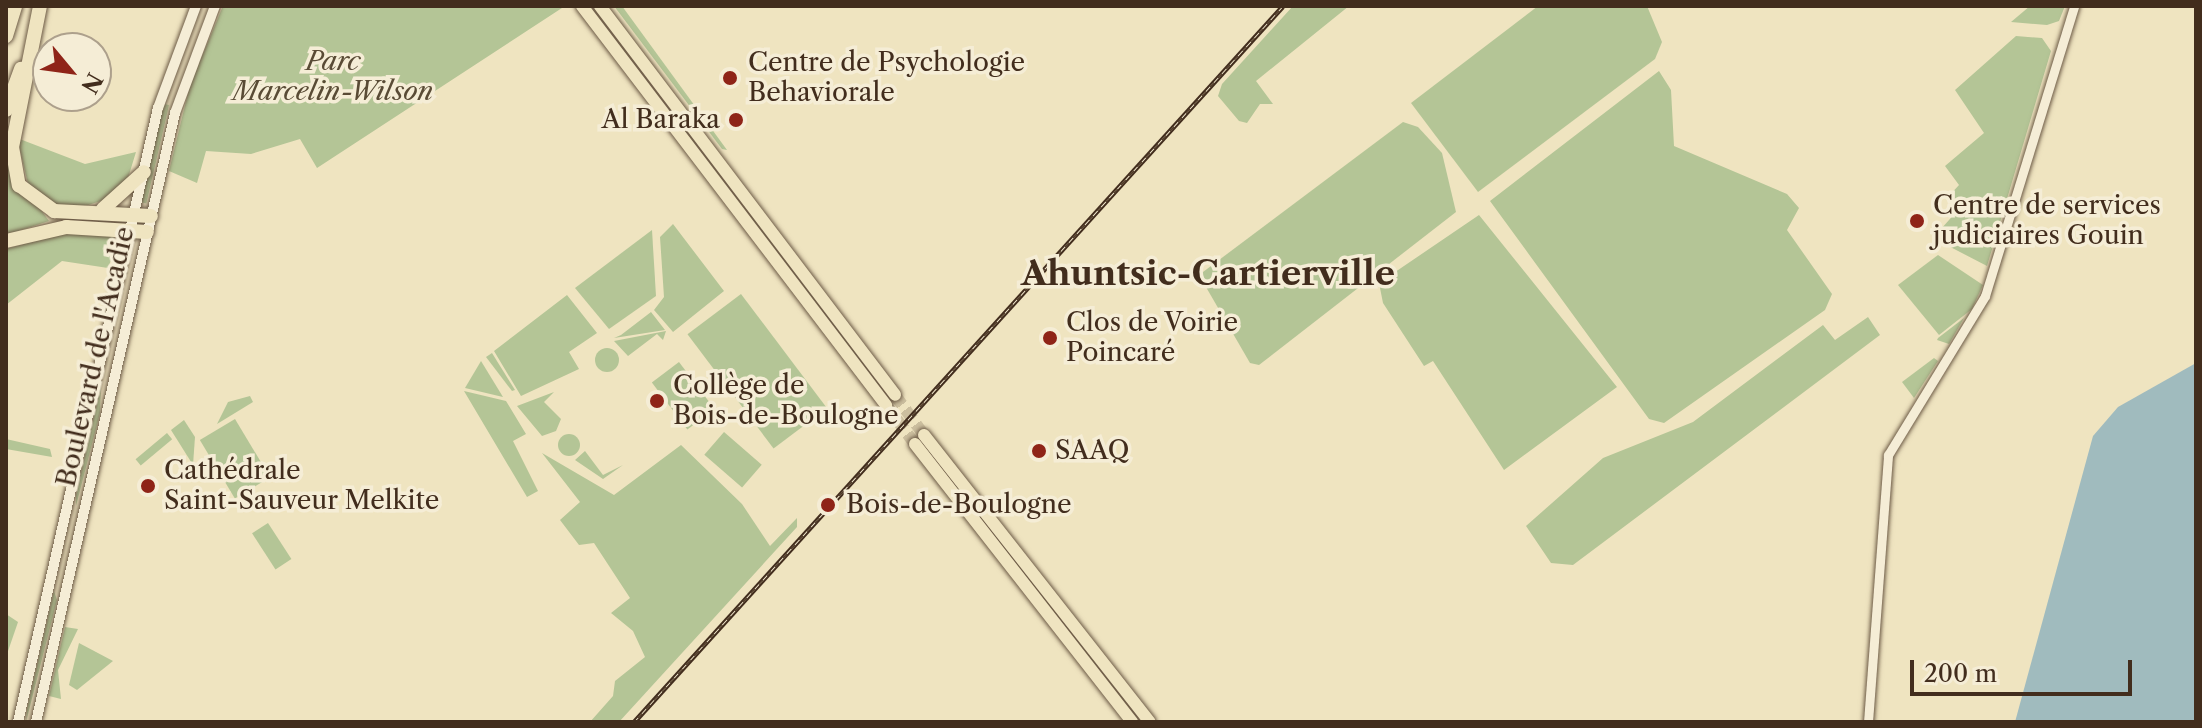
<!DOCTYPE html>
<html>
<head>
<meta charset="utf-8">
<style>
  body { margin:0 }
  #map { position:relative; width:2202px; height:728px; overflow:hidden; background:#efe4c0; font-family:"Libre Caslon Text",serif }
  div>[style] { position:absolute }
  .green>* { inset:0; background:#b4c596; transform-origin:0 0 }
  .round { border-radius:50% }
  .water>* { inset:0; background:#a0bbbe }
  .primary-tunnel>* { height:12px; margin-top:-6px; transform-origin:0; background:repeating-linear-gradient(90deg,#ccbf9f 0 12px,transparent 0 18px) }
  .roads { filter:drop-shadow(0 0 2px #6d5b46) drop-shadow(0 0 2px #6d5b46) }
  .tertiary>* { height:9px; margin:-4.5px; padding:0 4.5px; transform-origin:4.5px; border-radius:4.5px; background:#f5edd6 }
  .secondary>* { height:10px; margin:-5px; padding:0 5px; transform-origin:5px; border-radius:5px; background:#f5edd6 }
  .primary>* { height:12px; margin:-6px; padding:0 6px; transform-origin:6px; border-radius:6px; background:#efe4c0 }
  .motorway>* { height:14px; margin:-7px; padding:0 7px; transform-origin:7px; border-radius:7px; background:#efe4c0 }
  .rail>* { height:5px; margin-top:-2.5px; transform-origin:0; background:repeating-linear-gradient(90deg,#f5edd6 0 6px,#422d1d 0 12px); box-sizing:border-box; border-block:2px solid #422d1d }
  .dots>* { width:22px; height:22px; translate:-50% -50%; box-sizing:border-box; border:4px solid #f5edd6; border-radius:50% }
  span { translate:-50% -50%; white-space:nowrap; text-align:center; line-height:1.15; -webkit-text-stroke:7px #f5edd6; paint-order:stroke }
  .park-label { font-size:26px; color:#594b35; font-style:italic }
  .poi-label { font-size:26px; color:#422d1d }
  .left { translate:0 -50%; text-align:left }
  .right { translate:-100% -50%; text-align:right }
  .street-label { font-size:26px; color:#422d1d }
  .district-label { font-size:34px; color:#422d1d; font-weight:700 }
  .frame { position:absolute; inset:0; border:8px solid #422d1d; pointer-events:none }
  .north { position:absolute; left:32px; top:32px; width:80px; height:80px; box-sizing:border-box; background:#f5edd6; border:2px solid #ada08c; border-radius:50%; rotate:119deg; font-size:22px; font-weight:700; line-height:32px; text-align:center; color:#422d1d }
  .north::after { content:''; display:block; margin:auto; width:28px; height:36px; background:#8f2418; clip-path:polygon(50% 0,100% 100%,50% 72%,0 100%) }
  .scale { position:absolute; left:1910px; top:660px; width:222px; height:36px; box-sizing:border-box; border:4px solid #422d1d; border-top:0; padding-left:10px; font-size:24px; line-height:28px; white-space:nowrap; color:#422d1d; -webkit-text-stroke:6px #f5edd6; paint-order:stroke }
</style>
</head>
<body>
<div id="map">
  <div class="green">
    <div style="clip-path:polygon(223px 6px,565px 6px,317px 168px,300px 139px,251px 154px,206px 151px,197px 183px,169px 171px,190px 85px)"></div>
    <div style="clip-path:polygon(614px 6px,622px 6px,727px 150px,722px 149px)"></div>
    <div style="clip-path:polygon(1293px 6px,1349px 6px,1256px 81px,1273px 104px,1260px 104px,1247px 123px,1239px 121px,1218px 96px,1222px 84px)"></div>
    <div style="clip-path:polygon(1538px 6px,1647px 6px,1662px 42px,1655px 59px,1478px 192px,1411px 103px)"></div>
    <div style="clip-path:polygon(2030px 6px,2065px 6px,2059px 21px,2047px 25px,2011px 22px)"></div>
    <div style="clip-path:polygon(2016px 36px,2042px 38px,2051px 51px,1987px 266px,1933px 238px,1957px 211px,1948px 197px,1959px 185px,1945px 166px,1984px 133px,1955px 90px)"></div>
    <div style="clip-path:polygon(1659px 71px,1671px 90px,1674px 146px,1787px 194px,1799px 208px,1787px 230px,1832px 294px,1825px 310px,1664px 423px,1649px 419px,1490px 201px)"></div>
    <div style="left:169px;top:105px;width:101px;height:7px;rotate:103deg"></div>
    <div style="clip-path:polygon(1403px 122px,1418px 127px,1442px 153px,1456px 212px,1259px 365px,1250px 363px,1199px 275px)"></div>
    <div style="clip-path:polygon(17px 138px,85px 164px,136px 152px,128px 178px,107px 199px,79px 208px,56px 206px,29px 188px)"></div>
    <div style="clip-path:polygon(6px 143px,8px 165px,49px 221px,6px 235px)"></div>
    <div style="clip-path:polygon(1479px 215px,1617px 387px,1504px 470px,1433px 361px,1424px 366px,1383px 303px,1379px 283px)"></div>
    <div style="clip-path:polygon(673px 224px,724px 291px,673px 332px,654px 310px,664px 297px,660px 237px)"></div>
    <div style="clip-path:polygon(652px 230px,656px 296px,609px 329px,575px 288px)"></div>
    <div style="clip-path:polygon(62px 233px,109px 234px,118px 242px,108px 268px,62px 261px,6px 305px,6px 249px)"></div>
    <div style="clip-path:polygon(1938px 255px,1983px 285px,1972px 309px,1939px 335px,1898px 285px)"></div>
    <div style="left:741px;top:294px;width:143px;height:67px;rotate:53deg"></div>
    <div style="clip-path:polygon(567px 295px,597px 333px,569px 352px,579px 369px,521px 396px,494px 351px)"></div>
    <div style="clip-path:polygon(651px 312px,665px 330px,614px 338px,621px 335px)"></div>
    <div style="clip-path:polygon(1868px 317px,1880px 335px,1573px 565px,1551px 563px,1526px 526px,1603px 458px,1693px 422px,1823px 325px,1835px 340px)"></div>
    <div style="clip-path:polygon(1964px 318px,1949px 344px,1937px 340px,1938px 338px)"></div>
    <div style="clip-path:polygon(666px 331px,663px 340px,657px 334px,628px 356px,614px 341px)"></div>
    <div class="round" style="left:595px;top:348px;width:24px;height:24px"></div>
    <div style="clip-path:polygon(492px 353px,515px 390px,512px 391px,486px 357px)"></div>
    <div style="clip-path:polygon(1934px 358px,1938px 361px,1914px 398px,1902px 382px)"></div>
    <div style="clip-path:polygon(481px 361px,503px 397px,465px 388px)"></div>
    <div style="left:679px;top:362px;width:59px;height:34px;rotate:53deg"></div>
    <div style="clip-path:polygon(101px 385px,100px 413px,76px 506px,76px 495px)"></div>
    <div style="clip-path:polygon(464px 391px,506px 401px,526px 434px,513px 441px,538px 491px,527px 497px)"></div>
    <div style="clip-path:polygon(554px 392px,544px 402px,561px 419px,556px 431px,542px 436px,517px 406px)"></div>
    <div style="clip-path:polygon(250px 396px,253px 402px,217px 424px,228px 402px)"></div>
    <div style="left:235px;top:419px;width:68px;height:41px;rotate:59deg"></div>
    <div style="clip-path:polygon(184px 420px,195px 437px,193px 465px,171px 430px)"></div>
    <div style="left:724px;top:432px;width:50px;height:30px;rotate:41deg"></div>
    <div style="left:167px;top:433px;width:8px;height:41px;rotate:50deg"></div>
    <div class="round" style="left:558px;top:434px;width:22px;height:22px"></div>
    <div style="clip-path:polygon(6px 439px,50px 449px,52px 457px,6px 449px)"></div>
    <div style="clip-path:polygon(681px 445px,742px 504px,770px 546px,797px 518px,797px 527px,619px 722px,590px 722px,613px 696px,615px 681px,645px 657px,633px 631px,611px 613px,630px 598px,594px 543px,579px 545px,560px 520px,580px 502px,542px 453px,614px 495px)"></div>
    <div style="clip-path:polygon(585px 451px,603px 475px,623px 465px,603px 479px,575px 460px)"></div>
    <div style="left:268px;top:523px;width:43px;height:19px;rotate:57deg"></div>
    <div style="clip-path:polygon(54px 591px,57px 600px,26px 722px,27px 709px)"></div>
    <div style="clip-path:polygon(6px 614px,18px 622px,6px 657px)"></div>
    <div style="clip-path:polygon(65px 627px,78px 629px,58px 670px,61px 699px,49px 696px)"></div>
    <div style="clip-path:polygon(79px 643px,113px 661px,77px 690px,69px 685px)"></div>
  </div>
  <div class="water">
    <div style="clip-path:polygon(2196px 363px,2196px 722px,2015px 722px,2093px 436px,2118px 407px)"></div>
  </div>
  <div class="primary-tunnel">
    <div style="left:895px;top:395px;width:49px;rotate:54.1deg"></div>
    <div style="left:886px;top:405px;width:49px;rotate:53.4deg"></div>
  </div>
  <div class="roads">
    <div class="tertiary">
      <div style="left:1868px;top:722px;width:268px;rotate:-85.7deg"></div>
      <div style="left:1888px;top:455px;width:186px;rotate:-58.6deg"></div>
      <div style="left:1985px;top:296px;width:303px;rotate:-72.9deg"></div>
    </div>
    <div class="secondary">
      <div style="left:18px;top:722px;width:630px;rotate:-77.16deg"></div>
      <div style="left:158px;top:108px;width:109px;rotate:-69.6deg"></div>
      <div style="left:36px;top:722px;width:625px;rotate:-77.14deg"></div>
      <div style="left:175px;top:113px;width:114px;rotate:-69.5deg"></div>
    </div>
    <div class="primary">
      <div style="left:582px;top:6px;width:502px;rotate:52.7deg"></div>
      <div style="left:600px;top:6px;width:488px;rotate:52.8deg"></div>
      <div style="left:924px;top:435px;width:365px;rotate:51.8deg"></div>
      <div style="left:915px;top:444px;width:353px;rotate:52deg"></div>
    </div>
    <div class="motorway">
      <div style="left:40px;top:6px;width:144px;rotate:101.2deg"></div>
      <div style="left:12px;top:147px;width:39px;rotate:80deg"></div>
      <div style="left:19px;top:185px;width:44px;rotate:36.6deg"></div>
      <div style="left:54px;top:211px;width:97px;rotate:3deg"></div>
      <div style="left:6px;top:36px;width:31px;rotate:-73deg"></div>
      <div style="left:6px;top:110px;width:44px;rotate:-69.9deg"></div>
      <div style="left:103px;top:209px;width:55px;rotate:-42.1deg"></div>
      <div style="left:6px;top:241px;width:62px;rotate:-13.1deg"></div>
      <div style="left:66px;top:227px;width:81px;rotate:3.5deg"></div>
    </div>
  </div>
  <div class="rail">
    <div style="left:634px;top:722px;width:966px;rotate:-47.81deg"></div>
  </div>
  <div class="dots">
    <div style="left:730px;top:78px;background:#8f2418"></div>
    <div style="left:736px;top:120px;background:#8f2418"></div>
    <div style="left:1917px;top:221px;background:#8f2418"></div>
    <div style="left:1050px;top:338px;background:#8f2418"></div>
    <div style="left:657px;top:401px;background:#8f2418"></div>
    <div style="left:1039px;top:451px;background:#8f2418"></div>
    <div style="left:148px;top:486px;background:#8f2418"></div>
    <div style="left:828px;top:505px;background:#8f2418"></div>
  </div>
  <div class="park-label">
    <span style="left:333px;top:77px">Parc<br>Marcelin-Wilson</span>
  </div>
  <div class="poi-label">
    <span class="left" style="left:748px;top:78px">Centre de Psychologie<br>Behaviorale</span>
    <span class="right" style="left:720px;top:120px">Al Baraka</span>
    <span class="left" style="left:1933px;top:221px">Centre de services<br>judiciaires Gouin</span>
    <span class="left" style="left:1066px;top:338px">Clos de Voirie<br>Poincaré</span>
    <span class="left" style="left:673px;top:401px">Collège de<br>Bois-de-Boulogne</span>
    <span class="left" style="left:1055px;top:451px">SAAQ</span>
    <span class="left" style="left:164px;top:486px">Cathédrale<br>Saint-Sauveur Melkite</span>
    <span class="left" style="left:846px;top:505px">Bois-de-Boulogne</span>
  </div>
  <div class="street-label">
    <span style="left:96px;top:357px;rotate:-77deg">Boulevard de l'Acadie</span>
  </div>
  <div class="district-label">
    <span style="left:1208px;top:274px">Ahuntsic-Cartierville</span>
  </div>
  <div class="frame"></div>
  <div class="north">N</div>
  <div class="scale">200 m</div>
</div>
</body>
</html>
